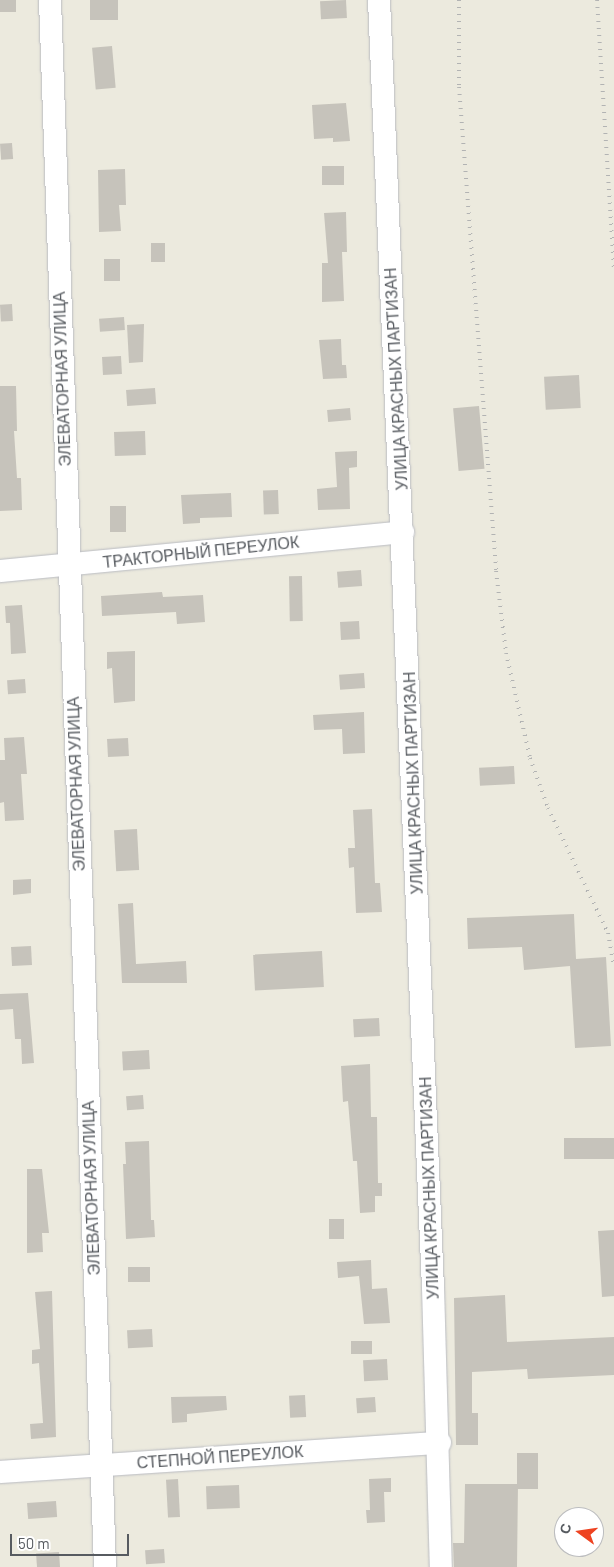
<!DOCTYPE html>
<html>
<head>
<meta charset="utf-8">
<style>
  body { margin:0 }
  #map { position:relative; width:614px; height:1567px; overflow:hidden; background:#eceade; font-family:Barlow,sans-serif }
  div>[style] { position:absolute }
  .building>* { inset:0; background:#c6c3bb; transform-origin:0 0 }
  .roads { filter:drop-shadow(0 0 1px #b9bbc1) drop-shadow(0 0 1px #b9bbc1) }
  .minor>* { height:22px; margin:-11px; padding:0 11px; transform-origin:11px; border-radius:11px; background:#fff }
  .rail>* { height:4px; margin-top:-2px; transform-origin:0; background:repeating-linear-gradient(90deg,#b2b3b3 0 1px,transparent 0 7px) }
  span { translate:-50% -50%; white-space:nowrap; text-align:center; line-height:1.15; -webkit-text-stroke:4px #fff; paint-order:stroke }
  .street-label { font-size:16px; color:#575b60 }
  .north { position:absolute; left:554px; top:1507px; width:50px; height:50px; box-sizing:border-box; background:#fff; border:1px solid #bcbdbf; border-radius:50%; rotate:284deg; font-size:14px; font-weight:700; line-height:20px; text-align:center; color:#575b60 }
  .north::after { content:''; display:block; margin:auto; width:18px; height:22px; background:#ee4321; clip-path:polygon(50% 0,100% 100%,50% 72%,0 100%) }
  .scale { position:absolute; left:10px; top:1534px; width:119px; height:22px; box-sizing:border-box; border:2px solid #575b60; border-top:0; padding-left:6px; font-size:15px; line-height:18px; white-space:nowrap; color:#575b60; -webkit-text-stroke:4px #fff; paint-order:stroke }
</style>
</head>
<body>
<div id="map">
  <div class="building">
    <div style="left:0;top:0;width:16px;height:12px"></div>
    <div style="left:90px;top:0;width:28px;height:20px"></div>
    <div style="left:346px;top:0;width:18px;height:26px;rotate:87deg"></div>
    <div style="left:112px;top:46px;width:42px;height:20px;rotate:85deg"></div>
    <div style="clip-path:polygon(346px 103px,350px 141px,333px 142px,333px 138px,314px 139px,312px 105px)"></div>
    <div style="left:12px;top:143px;width:16px;height:12px;rotate:86deg"></div>
    <div style="left:322px;top:166px;width:22px;height:19px"></div>
    <div style="clip-path:polygon(125px 169px,126px 205px,119px 205px,121px 231px,99px 232px,98px 170px)"></div>
    <div style="clip-path:polygon(346px 212px,347px 252px,342px 252px,344px 301px,322px 302px,322px 263px,328px 263px,324px 213px)"></div>
    <div style="left:151px;top:243px;width:14px;height:19px"></div>
    <div style="left:104px;top:259px;width:16px;height:22px"></div>
    <div style="left:12px;top:304px;width:17px;height:12px;rotate:87deg"></div>
    <div style="left:124px;top:317px;width:13px;height:25px;rotate:86deg"></div>
    <div style="clip-path:polygon(144px 324px,143px 362px,129px 363px,127px 325px)"></div>
    <div style="clip-path:polygon(341px 339px,342px 365px,346px 365px,347px 378px,323px 379px,319px 340px)"></div>
    <div style="left:121px;top:356px;width:18px;height:19px;rotate:87deg"></div>
    <div style="left:579px;top:375px;width:33px;height:35px;rotate:87deg"></div>
    <div style="clip-path:polygon(0 386px,16px 386px,17px 431px,14px 431px,17px 478px,21px 478px,22px 510px,0 511px)"></div>
    <div style="left:155px;top:388px;width:16px;height:29px;rotate:86deg"></div>
    <div style="left:479px;top:406px;width:63px;height:26px;rotate:85deg"></div>
    <div style="left:350px;top:408px;width:12px;height:23px;rotate:85deg"></div>
    <div style="left:145px;top:431px;width:24px;height:31px;rotate:88deg"></div>
    <div style="clip-path:polygon(357px 451px,357px 467px,349px 468px,350px 509px,318px 510px,317px 489px,337px 487px,335px 452px)"></div>
    <div style="left:278px;top:490px;width:24px;height:15px;rotate:88deg"></div>
    <div style="clip-path:polygon(231px 493px,232px 517px,200px 518px,200px 523px,183px 524px,181px 495px)"></div>
    <div style="left:110px;top:506px;width:16px;height:26px"></div>
    <div style="left:361px;top:570px;width:16px;height:24px;rotate:86deg"></div>
    <div style="left:302px;top:576px;width:45px;height:13px;rotate:89deg"></div>
    <div style="clip-path:polygon(162px 592px,163px 597px,203px 595px,205px 622px,177px 624px,176px 612px,102px 616px,101px 596px)"></div>
    <div style="clip-path:polygon(22px 605px,26px 653px,11px 654px,10px 623px,6px 623px,5px 606px)"></div>
    <div style="left:359px;top:621px;width:18px;height:19px;rotate:87deg"></div>
    <div style="clip-path:polygon(135px 651px,135px 701px,114px 703px,112px 668px,107px 669px,107px 652px)"></div>
    <div style="left:364px;top:673px;width:15px;height:25px;rotate:86deg"></div>
    <div style="left:25px;top:679px;width:14px;height:18px;rotate:86deg"></div>
    <div style="clip-path:polygon(364px 712px,365px 753px,343px 754px,342px 729px,314px 730px,313px 715px)"></div>
    <div style="clip-path:polygon(24px 737px,27px 774px,21px 774px,24px 820px,5px 821px,4px 802px,0 803px,0 760px,5px 760px,4px 738px)"></div>
    <div style="left:128px;top:738px;width:18px;height:21px;rotate:87deg"></div>
    <div style="left:514px;top:766px;width:18px;height:35px;rotate:87deg"></div>
    <div style="clip-path:polygon(372px 809px,375px 883px,380px 883px,382px 912px,356px 913px,354px 867px,349px 868px,348px 848px,355px 848px,353px 810px)"></div>
    <div style="left:137px;top:829px;width:41px;height:23px;rotate:87deg"></div>
    <div style="clip-path:polygon(31px 879px,31px 893px,13px 895px,13px 880px)"></div>
    <div style="clip-path:polygon(133px 903px,136px 964px,186px 961px,187px 983px,122px 983px,118px 904px)"></div>
    <div style="clip-path:polygon(574px 914px,576px 959px,606px 957px,611px 1046px,575px 1048px,570px 966px,524px 970px,522px 947px,468px 949px,467px 918px)"></div>
    <div style="left:31px;top:946px;width:19px;height:20px;rotate:87deg"></div>
    <div style="left:322px;top:951px;width:36px;height:69px;rotate:87deg"></div>
    <div style="clip-path:polygon(28px 993px,34px 1063px,22px 1064px,21px 1039px,15px 1039px,13px 1009px,0 1010px,0 994px)"></div>
    <div style="left:379px;top:1018px;width:18px;height:26px;rotate:87deg"></div>
    <div style="left:149px;top:1050px;width:19px;height:27px;rotate:87deg"></div>
    <div style="clip-path:polygon(370px 1064px,371px 1117px,377px 1117px,378px 1183px,382px 1183px,382px 1196px,375px 1196px,375px 1212px,360px 1213px,357px 1161px,353px 1161px,348px 1101px,343px 1102px,341px 1066px)"></div>
    <div style="left:143px;top:1095px;width:14px;height:17px;rotate:86deg"></div>
    <div style="left:564px;top:1138px;width:50px;height:21px"></div>
    <div style="clip-path:polygon(149px 1141px,151px 1220px,154px 1220px,155px 1237px,126px 1239px,123px 1164px,126px 1164px,125px 1142px)"></div>
    <div style="clip-path:polygon(27px 1169px,42px 1169px,49px 1233px,42px 1233px,43px 1252px,27px 1253px)"></div>
    <div style="left:329px;top:1219px;width:15px;height:20px"></div>
    <div style="clip-path:polygon(614px 1230px,614px 1296px,602px 1297px,598px 1231px)"></div>
    <div style="clip-path:polygon(371px 1260px,372px 1289px,387px 1288px,390px 1323px,364px 1324px,359px 1276px,338px 1278px,337px 1262px)"></div>
    <div style="left:150px;top:1267px;width:15px;height:22px;rotate:90deg"></div>
    <div style="clip-path:polygon(52px 1291px,56px 1437px,31px 1439px,30px 1424px,43px 1423px,39px 1363px,32px 1364px,32px 1350px,40px 1349px,35px 1292px)"></div>
    <div style="clip-path:polygon(505px 1295px,507px 1342px,614px 1337px,614px 1375px,528px 1379px,527px 1369px,472px 1372px,472px 1413px,478px 1413px,478px 1445px,456px 1445px,454px 1298px)"></div>
    <div style="left:152px;top:1329px;width:18px;height:25px;rotate:87deg"></div>
    <div style="left:372px;top:1341px;width:13px;height:21px;rotate:90deg"></div>
    <div style="left:387px;top:1359px;width:21px;height:24px;rotate:87deg"></div>
    <div style="left:305px;top:1395px;width:22px;height:16px;rotate:87deg"></div>
    <div style="clip-path:polygon(226px 1396px,227px 1410px,187px 1414px,187px 1422px,172px 1423px,171px 1397px)"></div>
    <div style="left:375px;top:1397px;width:15px;height:19px;rotate:86deg"></div>
    <div style="left:517px;top:1453px;width:21px;height:36px"></div>
    <div style="clip-path:polygon(391px 1478px,391px 1492px,384px 1492px,385px 1522px,367px 1523px,366px 1510px,370px 1510px,369px 1479px)"></div>
    <div style="left:178px;top:1479px;width:38px;height:12px;rotate:87deg"></div>
    <div style="clip-path:polygon(465px 1484px,518px 1484px,517px 1567px,454px 1567px,453px 1543px,464px 1543px)"></div>
    <div style="left:239px;top:1485px;width:23px;height:33px;rotate:88deg"></div>
    <div style="left:56px;top:1501px;width:16px;height:29px;rotate:86deg"></div>
    <div style="left:164px;top:1549px;width:14px;height:19px;rotate:86deg"></div>
    <div style="left:59px;top:1552px;width:15px;height:23px;rotate:86deg"></div>
  </div>
  <div class="roads">
    <div class="minor">
      <div style="left:50px;top:0;width:1568px;rotate:87.99deg"></div>
      <div style="left:379px;top:0;width:1288px;rotate:87.6deg"></div>
      <div style="left:433px;top:1287px;width:280px;rotate:88.4deg"></div>
      <div style="left:0;top:571px;width:405px;rotate:-5.5deg"></div>
      <div style="left:0;top:1472px;width:441px;rotate:-3.8deg"></div>
    </div>
  </div>
  <div class="rail">
    <div style="left:459px;top:0;width:87px;rotate:90deg"></div>
    <div style="left:459px;top:87px;width:485px;rotate:85.6deg"></div>
    <div style="left:496px;top:571px;width:83px;rotate:83deg"></div>
    <div style="left:506px;top:653px;width:108px;rotate:77.1deg"></div>
    <div style="left:530px;top:758px;width:53px;rotate:70.2deg"></div>
    <div style="left:548px;top:808px;width:139px;rotate:64.4deg"></div>
    <div style="left:608px;top:933px;width:34px;rotate:80deg"></div>
    <div style="left:597px;top:0;width:269px;rotate:86.4deg"></div>
  </div>
  <div class="street-label">
    <span style="left:62px;top:379px;rotate:-92deg">ЭЛЕВАТОРНАЯ УЛИЦА</span>
    <span style="left:396px;top:379px;rotate:-93deg">УЛИЦА КРАСНЫХ ПАРТИЗАН</span>
    <span style="left:201px;top:552px;rotate:-6deg">ТРАКТОРНЫЙ ПЕРЕУЛОК</span>
    <span style="left:413px;top:783px;rotate:-92deg">УЛИЦА КРАСНЫХ ПАРТИЗАН</span>
    <span style="left:76px;top:784px;rotate:-92deg">ЭЛЕВАТОРНАЯ УЛИЦА</span>
    <span style="left:91px;top:1188px;rotate:-92deg">ЭЛЕВАТОРНАЯ УЛИЦА</span>
    <span style="left:429px;top:1188px;rotate:-92deg">УЛИЦА КРАСНЫХ ПАРТИЗАН</span>
    <span style="left:220px;top:1457px;rotate:-4deg">СТЕПНОЙ ПЕРЕУЛОК</span>
  </div>
  <div class="north">С</div>
  <div class="scale">50 m</div>
</div>
</body>
</html>
